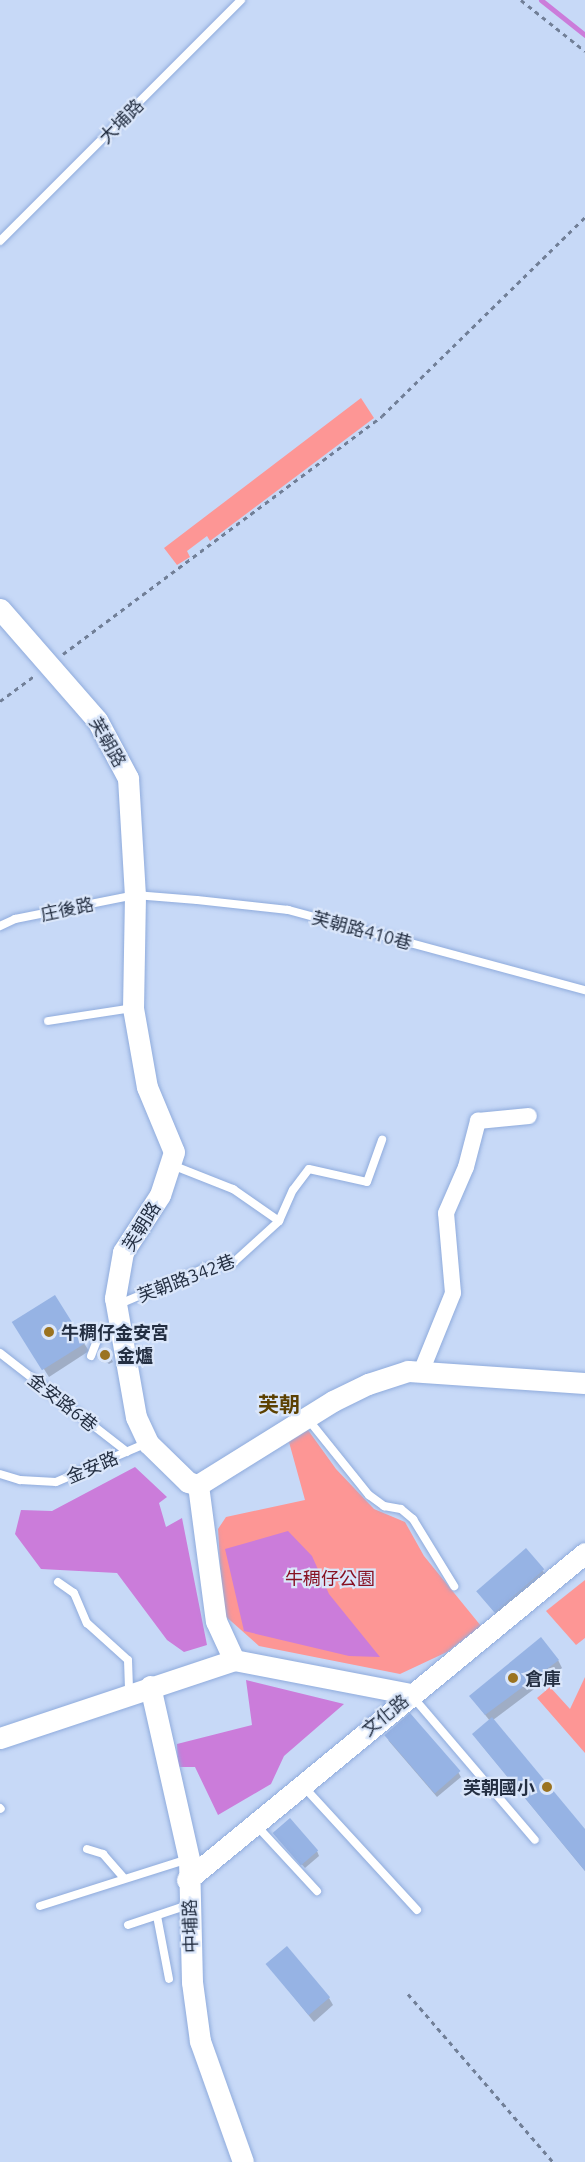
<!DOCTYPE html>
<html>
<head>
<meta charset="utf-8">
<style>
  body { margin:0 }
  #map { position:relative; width:585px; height:2162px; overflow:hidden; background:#c7d9f7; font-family:Ubuntu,"Noto Sans TC",sans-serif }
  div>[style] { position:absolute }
  .green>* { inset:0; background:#fd9695 }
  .water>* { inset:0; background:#cb7cda }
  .shadow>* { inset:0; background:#0003 }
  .stream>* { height:5px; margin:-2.5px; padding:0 2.5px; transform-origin:2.5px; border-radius:2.5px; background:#cb7cda }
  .building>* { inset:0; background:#96b3e4; transform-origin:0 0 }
  .round { border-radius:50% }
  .path>* { height:3px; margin-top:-1.5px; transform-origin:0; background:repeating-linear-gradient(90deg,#717f97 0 4.5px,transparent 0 9px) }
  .roads { filter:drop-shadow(0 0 2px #8fabdc) drop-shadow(0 0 2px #8fabdc) }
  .service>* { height:8px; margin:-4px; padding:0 4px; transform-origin:4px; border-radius:4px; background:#fff }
  .minor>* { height:16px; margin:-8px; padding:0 8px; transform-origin:8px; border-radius:8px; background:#fff }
  .tertiary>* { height:21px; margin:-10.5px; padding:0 10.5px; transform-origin:10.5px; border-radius:10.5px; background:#fff }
  .dots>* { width:16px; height:16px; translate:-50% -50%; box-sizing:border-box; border:3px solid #dae6fa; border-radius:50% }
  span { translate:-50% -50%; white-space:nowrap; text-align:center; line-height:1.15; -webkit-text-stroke:4.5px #dae6fa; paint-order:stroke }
  .street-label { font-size:18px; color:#242f42 }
  .poi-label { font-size:18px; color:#242f42; font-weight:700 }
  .left { translate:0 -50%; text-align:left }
  .right { translate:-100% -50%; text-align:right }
  .park-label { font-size:18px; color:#871122 }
  .quarter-label { font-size:21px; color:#5b4001; font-weight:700 }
</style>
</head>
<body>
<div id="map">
  <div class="green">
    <div style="clip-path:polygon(361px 398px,374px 418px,210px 541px,207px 536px,187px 551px,190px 557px,177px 565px,164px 548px)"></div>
    <div style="clip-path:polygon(308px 1430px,336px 1469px,374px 1509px,405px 1522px,424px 1556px,481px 1626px,447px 1652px,400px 1674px,259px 1646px,223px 1614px,218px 1529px,226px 1517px,305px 1500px,289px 1442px)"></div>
    <div style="clip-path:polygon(585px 1580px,585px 1638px,576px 1645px,546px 1611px)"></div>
    <div style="clip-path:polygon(585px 1677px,585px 1753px,537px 1698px,550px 1687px,570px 1709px)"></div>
  </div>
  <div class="water">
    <div style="clip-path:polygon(135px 1467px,167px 1497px,159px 1503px,166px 1527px,182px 1518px,207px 1645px,184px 1652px,167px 1640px,117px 1573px,41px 1569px,15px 1534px,21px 1510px,52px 1511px)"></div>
    <div style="clip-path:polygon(288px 1531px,312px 1556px,329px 1594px,380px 1657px,349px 1656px,244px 1631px,225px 1549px)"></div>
    <div style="clip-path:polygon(246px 1680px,344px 1704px,284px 1756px,271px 1784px,218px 1815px,195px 1767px,178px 1767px,177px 1744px,252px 1725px)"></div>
  </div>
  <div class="shadow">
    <div style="clip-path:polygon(54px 1297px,89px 1351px,49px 1377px,19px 1330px)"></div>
    <div style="clip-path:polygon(106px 1347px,113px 1362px,109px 1364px,99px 1357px)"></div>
    <div style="clip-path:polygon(526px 1550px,546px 1575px,497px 1615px,481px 1596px)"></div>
    <div style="clip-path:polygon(558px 1660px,562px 1668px,493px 1720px,585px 1832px,585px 1871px,479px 1742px,490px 1721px,470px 1696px)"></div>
    <div style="clip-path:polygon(388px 1740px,458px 1772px,461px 1777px,437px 1797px)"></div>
    <div style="clip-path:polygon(274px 1834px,317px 1851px,319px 1856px,305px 1868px)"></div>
    <div style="clip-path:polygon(268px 1965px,329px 1998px,333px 2005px,314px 2022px)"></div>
  </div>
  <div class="stream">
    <div style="left:541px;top:0;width:56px;rotate:38.5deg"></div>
  </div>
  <div class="building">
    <div style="left:55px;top:1295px;width:57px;height:51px;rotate:58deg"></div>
    <div class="round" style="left:97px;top:1347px;width:16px;height:16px"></div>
    <div style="left:526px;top:1548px;width:28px;height:66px;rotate:49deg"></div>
    <div style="clip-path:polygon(541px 1637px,559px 1660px,485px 1715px,469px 1696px)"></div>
    <div style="left:410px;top:1713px;width:77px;height:34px;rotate:49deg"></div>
    <div style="clip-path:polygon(492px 1717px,585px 1829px,585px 1871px,472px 1734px)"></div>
    <div style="left:290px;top:1818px;width:43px;height:23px;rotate:49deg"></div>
    <div style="left:287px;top:1946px;width:67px;height:28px;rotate:50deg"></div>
  </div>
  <div class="path">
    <div style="left:521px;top:0;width:82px;rotate:38.6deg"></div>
    <div style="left:63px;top:654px;width:398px;rotate:-36.7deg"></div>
    <div style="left:382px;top:416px;width:284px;rotate:-44.4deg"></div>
    <div style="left:0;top:701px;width:42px;rotate:-36.3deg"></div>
    <div style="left:408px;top:1994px;width:222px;rotate:49.2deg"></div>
  </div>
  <div class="roads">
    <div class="service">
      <div style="left:0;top:241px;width:341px;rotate:-45deg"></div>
      <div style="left:0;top:926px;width:17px;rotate:-25deg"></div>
      <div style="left:15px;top:919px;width:122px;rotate:-11.3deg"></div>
      <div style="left:135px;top:895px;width:62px;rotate:4.6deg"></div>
      <div style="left:197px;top:900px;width:92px;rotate:6.3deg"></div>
      <div style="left:288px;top:910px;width:308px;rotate:15.1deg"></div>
      <div style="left:48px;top:1021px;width:86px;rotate:-8.7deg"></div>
      <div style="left:172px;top:1165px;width:66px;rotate:21.5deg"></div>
      <div style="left:233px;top:1189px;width:56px;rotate:34.8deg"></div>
      <div style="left:117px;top:1305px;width:95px;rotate:-22.8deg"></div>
      <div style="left:205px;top:1268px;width:30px;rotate:-12deg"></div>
      <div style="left:234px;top:1262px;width:61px;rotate:-42.3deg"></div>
      <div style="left:279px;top:1221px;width:34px;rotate:-66deg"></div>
      <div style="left:293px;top:1190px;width:26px;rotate:-53deg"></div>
      <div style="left:309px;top:1169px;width:59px;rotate:12.6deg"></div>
      <div style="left:367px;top:1182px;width:45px;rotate:-70.3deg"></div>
      <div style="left:0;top:1353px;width:161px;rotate:37.9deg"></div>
      <div style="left:91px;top:1356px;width:19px;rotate:-69deg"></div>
      <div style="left:98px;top:1338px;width:25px;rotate:-27deg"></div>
      <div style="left:307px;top:1418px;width:99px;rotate:51.2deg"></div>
      <div style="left:369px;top:1495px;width:19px;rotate:36deg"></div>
      <div style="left:384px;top:1506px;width:17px;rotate:10deg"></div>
      <div style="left:401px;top:1509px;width:16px;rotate:40deg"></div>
      <div style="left:413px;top:1519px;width:79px;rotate:58.5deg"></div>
      <div style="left:0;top:1474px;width:21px;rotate:17deg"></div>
      <div style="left:20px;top:1480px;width:36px;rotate:3deg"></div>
      <div style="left:56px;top:1482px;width:99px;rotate:-23.2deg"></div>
      <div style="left:58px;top:1582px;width:19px;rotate:35deg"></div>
      <div style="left:74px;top:1593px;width:33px;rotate:67deg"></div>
      <div style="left:87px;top:1623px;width:55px;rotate:42.1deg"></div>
      <div style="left:128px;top:1660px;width:33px;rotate:88deg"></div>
      <div style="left:412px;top:1696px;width:189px;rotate:49.5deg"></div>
      <div style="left:304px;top:1787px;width:167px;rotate:47.4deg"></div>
      <div style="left:0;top:1808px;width:1px;rotate:45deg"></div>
      <div style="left:256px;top:1825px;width:90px;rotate:47.3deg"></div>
      <div style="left:87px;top:1849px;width:17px;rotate:17deg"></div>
      <div style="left:103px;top:1854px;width:30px;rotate:49deg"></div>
      <div style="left:40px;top:1906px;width:155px;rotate:-17.6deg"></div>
      <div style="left:157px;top:1916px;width:64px;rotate:79.2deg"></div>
      <div style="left:128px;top:1925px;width:66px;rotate:-18.4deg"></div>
    </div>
    <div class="minor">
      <div style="left:421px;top:1372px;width:85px;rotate:-67.9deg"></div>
      <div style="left:453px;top:1293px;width:80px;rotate:-95deg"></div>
      <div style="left:446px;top:1213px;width:50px;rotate:-66.5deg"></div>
      <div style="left:466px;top:1167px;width:48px;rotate:-75.4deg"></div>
      <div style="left:478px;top:1121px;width:51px;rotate:-5.6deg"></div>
    </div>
    <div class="tertiary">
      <div style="left:0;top:609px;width:147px;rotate:48.9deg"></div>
      <div style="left:97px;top:720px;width:66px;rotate:61.9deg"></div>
      <div style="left:128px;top:778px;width:117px;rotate:86.6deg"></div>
      <div style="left:135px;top:895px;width:113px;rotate:91deg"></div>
      <div style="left:133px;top:1008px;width:80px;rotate:80deg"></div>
      <div style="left:147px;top:1087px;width:70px;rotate:67.4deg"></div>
      <div style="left:174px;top:1152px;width:45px;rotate:108deg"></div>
      <div style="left:160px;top:1195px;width:68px;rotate:123deg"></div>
      <div style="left:123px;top:1252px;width:47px;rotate:99.9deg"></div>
      <div style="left:115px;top:1298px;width:121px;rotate:80deg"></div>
      <div style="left:136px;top:1417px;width:29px;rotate:65deg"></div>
      <div style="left:148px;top:1443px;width:56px;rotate:44.3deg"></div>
      <div style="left:188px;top:1482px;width:10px;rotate:17deg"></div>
      <div style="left:198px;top:1485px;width:159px;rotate:-31.9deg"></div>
      <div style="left:333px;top:1401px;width:39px;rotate:-26deg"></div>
      <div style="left:368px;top:1384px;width:42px;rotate:-18deg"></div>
      <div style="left:408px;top:1371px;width:177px;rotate:3.9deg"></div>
      <div style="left:198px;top:1485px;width:137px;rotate:82.5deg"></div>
      <div style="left:216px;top:1621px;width:43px;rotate:65.2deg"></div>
      <div style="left:150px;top:1686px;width:177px;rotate:77.3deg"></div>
      <div style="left:189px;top:1859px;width:123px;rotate:88.6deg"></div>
      <div style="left:192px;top:1982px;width:60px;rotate:82.3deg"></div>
      <div style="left:200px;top:2041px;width:128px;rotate:70.4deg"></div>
      <div style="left:0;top:1738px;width:247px;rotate:-18.4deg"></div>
      <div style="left:234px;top:1660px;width:180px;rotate:10.9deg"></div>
      <div style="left:187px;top:1880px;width:515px;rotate:-39.41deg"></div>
    </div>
  </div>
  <div class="dots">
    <div style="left:49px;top:1332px;background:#9b7320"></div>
    <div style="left:105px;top:1355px;background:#9b7320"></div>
    <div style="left:513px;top:1678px;background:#9b7320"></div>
    <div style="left:547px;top:1787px;background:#9b7320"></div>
  </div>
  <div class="street-label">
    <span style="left:121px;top:121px;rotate:-45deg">大埔路</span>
    <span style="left:108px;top:742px;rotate:60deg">芙朝路</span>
    <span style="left:67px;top:909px;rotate:-12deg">庄後路</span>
    <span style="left:362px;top:930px;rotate:15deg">芙朝路410巷</span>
    <span style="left:141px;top:1226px;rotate:-58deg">芙朝路</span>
    <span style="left:186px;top:1278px;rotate:-21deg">芙朝路342巷</span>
    <span style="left:63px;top:1402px;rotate:38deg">金安路6巷</span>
    <span style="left:92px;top:1467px;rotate:-23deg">金安路</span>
    <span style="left:385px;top:1715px;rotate:-39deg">文化路</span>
    <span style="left:190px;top:1926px;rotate:-92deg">中埔路</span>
  </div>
  <div class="poi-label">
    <span class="left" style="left:61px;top:1332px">牛稠仔金安宮</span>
    <span class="left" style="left:117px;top:1355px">金爐</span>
    <span class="left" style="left:525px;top:1678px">倉庫</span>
    <span class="right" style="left:535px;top:1787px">芙朝國小</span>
  </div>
  <div class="park-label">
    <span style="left:330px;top:1578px">牛稠仔公園</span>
  </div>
  <div class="quarter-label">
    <span style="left:279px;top:1404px">芙朝</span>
  </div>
</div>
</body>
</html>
